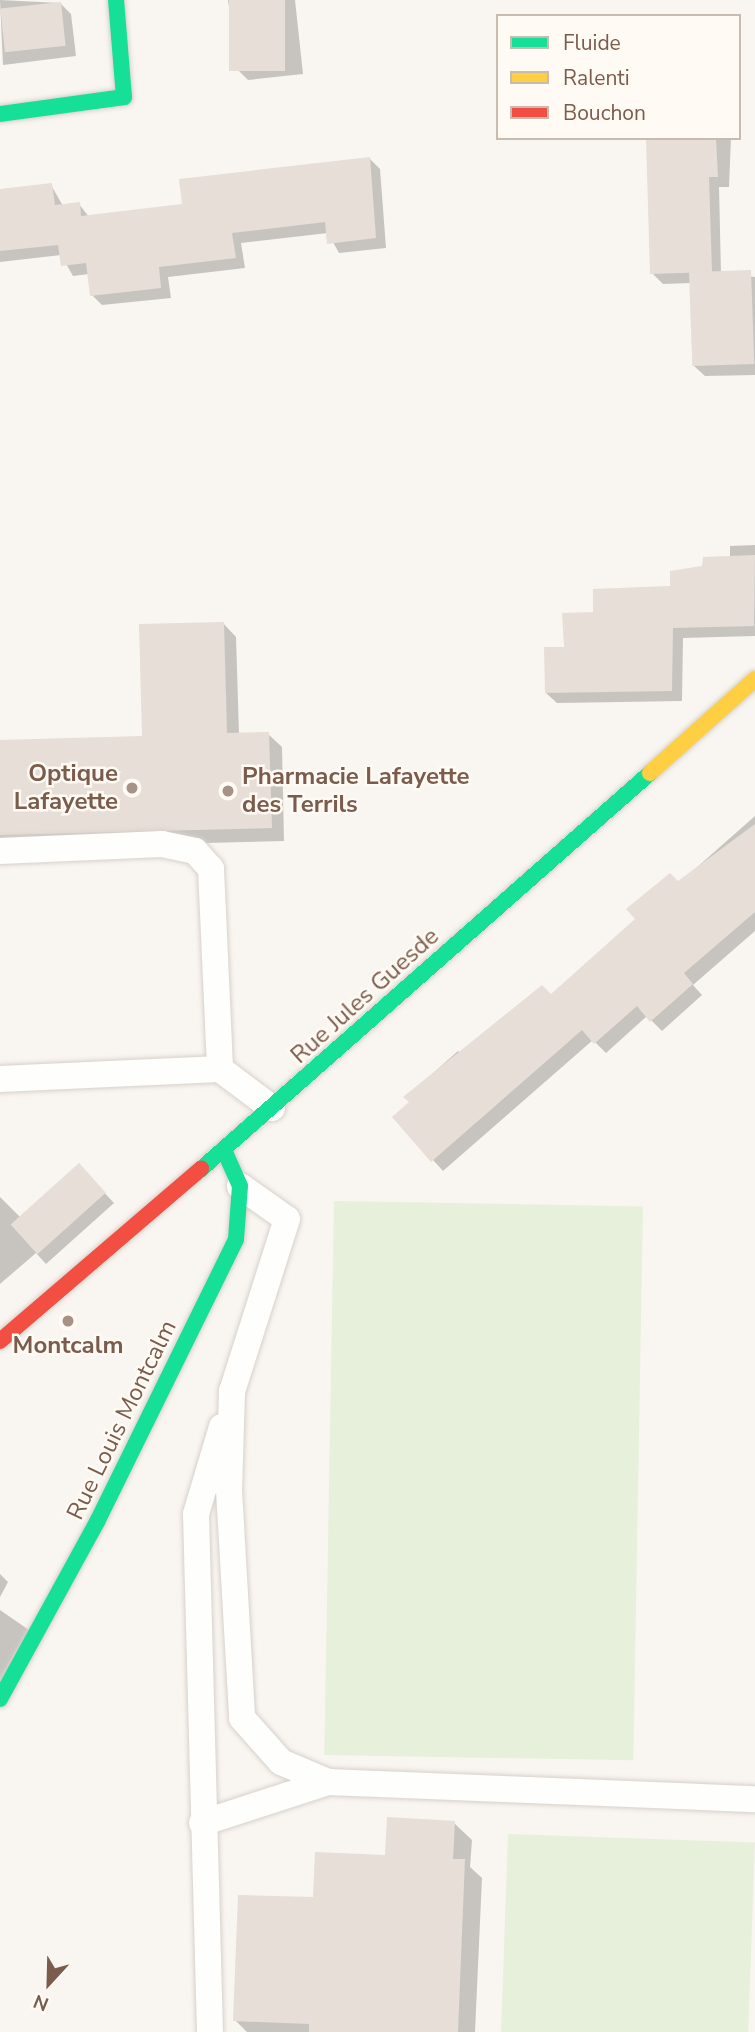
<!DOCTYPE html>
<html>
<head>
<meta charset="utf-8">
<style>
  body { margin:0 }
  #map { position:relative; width:755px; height:2032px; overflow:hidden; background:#f9f5f0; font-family:"Nunito Sans",sans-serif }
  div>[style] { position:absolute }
  .green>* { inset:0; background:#e7f0db; transform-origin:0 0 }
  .shadow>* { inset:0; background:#0003 }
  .building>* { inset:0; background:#e6ded7; transform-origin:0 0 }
  .roads { filter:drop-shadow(0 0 2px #d7d1cb) drop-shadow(0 0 2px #d7d1cb) }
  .lane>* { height:26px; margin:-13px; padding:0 13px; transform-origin:13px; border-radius:13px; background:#fefefd }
  .fast>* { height:16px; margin:-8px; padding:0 8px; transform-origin:8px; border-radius:8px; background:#16e098 }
  .slow>* { height:16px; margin:-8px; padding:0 8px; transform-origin:8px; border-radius:8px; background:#ffcf43 }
  .jam>* { height:16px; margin:-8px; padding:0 8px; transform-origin:8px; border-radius:8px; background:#f24e42 }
  .dots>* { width:19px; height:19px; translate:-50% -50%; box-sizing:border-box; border:4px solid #fffaf3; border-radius:50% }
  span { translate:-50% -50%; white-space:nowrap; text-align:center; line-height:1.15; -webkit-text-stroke:5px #fffaf3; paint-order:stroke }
  .poi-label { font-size:24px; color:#7a5c4d; font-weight:700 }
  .right { translate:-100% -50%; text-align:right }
  .left { translate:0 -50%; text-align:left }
  .street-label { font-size:24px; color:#7a5c4d }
  .legend { position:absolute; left:496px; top:14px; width:245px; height:126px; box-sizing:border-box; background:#fffaf3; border:2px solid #cabbb1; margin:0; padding:9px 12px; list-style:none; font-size:21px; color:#7a5c4d }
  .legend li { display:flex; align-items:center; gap:14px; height:35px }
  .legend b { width:35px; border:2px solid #cabbb1 }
  .north { position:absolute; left:14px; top:1948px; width:70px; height:70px; -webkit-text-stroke:5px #fffaf3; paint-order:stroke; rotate:202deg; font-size:19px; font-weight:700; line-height:28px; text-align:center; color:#7a5c4d }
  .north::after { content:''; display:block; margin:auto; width:24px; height:32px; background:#7a5c4d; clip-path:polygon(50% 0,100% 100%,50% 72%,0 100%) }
</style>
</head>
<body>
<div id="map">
  <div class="green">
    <div style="left:334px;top:1201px;width:309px;height:554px;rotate:1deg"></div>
    <div style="left:508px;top:1834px;width:247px;height:198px;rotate:2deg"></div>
  </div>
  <div class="shadow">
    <div style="clip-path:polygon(0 0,60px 3px,71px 14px,76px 56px,3px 65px)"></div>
    <div style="clip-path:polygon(228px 0,295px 0,303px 74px,248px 80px,238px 70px)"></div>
    <div style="clip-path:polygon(647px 138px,731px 138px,729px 187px,719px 187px,721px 273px,755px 277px,755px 375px,705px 376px,694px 366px,691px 283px,663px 284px,652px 273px)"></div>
    <div style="clip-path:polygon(370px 159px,380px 169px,386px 248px,339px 253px,328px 233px,241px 243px,245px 268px,168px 277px,171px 298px,102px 305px,92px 295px,89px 274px,73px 276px,61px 255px,0 262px,0 193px,51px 185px,63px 206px,79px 204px,89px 217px,184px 206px)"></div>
    <div style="clip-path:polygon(755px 545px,755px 636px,683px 638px,682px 701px,557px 703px,546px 693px,566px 649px,595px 614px,672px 588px,730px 558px,730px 546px)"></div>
    <div style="clip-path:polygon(223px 623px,236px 637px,239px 734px,268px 734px,282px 747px,284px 841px,0 848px,0 742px,144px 738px)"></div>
    <div style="clip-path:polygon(755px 816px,755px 931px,693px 985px,702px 995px,662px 1031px,647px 1016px,606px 1053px,593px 1040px,443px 1171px,394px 1117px,411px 1102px,406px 1097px,458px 1051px,462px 1056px,551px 996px)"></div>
    <div style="clip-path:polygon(88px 1175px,114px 1203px,46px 1264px,36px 1253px,0 1284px,0 1197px,20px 1217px)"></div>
    <div style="clip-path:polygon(0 1574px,8px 1582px,0 1597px)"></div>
    <div style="clip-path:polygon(0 1610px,29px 1630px,0 1682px)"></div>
    <div style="clip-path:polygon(454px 1823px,472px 1840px,470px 1867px,482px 1878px,475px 2032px,247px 2032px,235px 2020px,315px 1899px)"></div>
  </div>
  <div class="building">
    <div style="left:229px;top:0;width:56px;height:71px"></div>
    <div style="left:61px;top:2px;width:44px;height:61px;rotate:84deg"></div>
    <div style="clip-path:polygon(646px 138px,716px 138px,718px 177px,709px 177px,712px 272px,650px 274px)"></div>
    <div style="clip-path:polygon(370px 157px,376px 238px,327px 244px,325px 222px,232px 233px,236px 258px,159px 267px,161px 288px,90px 296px,86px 263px,61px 266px,58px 245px,0 251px,0 189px,52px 183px,55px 205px,80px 202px,81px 216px,182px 204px,179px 179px)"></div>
    <div style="left:751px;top:270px;width:94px;height:62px;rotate:88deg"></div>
    <div style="clip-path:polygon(755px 555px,754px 626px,673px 628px,672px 691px,545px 693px,544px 647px,564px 647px,562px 613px,593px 612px,593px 589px,670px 586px,670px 571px,702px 566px,703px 557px)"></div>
    <div style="clip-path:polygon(224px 622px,227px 733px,269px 732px,272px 828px,0 835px,0 740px,142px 736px,139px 624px)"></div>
    <div style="clip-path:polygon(755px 824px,755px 912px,684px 973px,693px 984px,650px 1022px,637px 1006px,594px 1044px,582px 1030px,431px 1162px,392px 1117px,409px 1102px,403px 1097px,542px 985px,551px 994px,635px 919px,626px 909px,670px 873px,678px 881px)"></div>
    <div style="left:79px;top:1163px;width:40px;height:92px;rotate:48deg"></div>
    <div style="clip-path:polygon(387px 1817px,455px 1821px,453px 1859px,465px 1859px,458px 2032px,309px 2032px,309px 2024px,233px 2021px,238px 1895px,313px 1897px,315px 1852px,385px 1855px)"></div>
  </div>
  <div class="roads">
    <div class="lane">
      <div style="left:0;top:851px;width:162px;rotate:-2.5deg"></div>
      <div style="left:162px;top:844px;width:34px;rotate:12deg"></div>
      <div style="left:195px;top:851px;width:24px;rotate:48deg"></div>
      <div style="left:211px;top:869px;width:200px;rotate:87.4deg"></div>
      <div style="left:0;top:1079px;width:220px;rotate:-2.6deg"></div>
      <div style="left:220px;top:1069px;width:65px;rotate:36.9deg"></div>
      <div style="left:240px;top:1186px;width:57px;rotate:35.1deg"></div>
      <div style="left:287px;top:1219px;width:181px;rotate:107.7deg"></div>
      <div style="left:232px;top:1391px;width:99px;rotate:91.7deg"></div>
      <div style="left:229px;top:1490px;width:228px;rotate:86.7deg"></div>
      <div style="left:242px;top:1718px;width:59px;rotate:48.4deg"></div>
      <div style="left:281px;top:1762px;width:51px;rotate:23.1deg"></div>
      <div style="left:328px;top:1782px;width:427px;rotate:2.3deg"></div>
      <div style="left:202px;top:1823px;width:133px;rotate:-18deg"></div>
      <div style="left:210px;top:2032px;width:518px;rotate:-91.55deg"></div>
      <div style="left:196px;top:1514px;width:91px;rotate:-73.4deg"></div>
    </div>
    <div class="fast">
      <div style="left:0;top:114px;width:125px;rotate:-7.8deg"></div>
      <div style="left:124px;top:97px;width:97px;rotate:-94.7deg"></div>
      <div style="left:201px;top:1169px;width:599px;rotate:-41.41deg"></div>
      <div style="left:0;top:1699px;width:202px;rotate:-61.3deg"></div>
      <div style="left:97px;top:1522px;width:315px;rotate:-63.8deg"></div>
      <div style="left:236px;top:1239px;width:53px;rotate:-85.7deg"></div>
      <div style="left:240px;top:1186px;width:39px;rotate:-114deg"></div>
    </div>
    <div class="slow">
      <div style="left:650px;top:773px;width:141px;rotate:-41.8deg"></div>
    </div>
    <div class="jam">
      <div style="left:0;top:1341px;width:265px;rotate:-40.6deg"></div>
    </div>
  </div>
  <div class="dots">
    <div style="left:132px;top:788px;background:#a69286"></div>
    <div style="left:228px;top:791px;background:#a69286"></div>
    <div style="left:68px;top:1321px;background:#a69286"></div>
  </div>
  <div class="poi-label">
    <span class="right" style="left:118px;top:788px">Optique<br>Lafayette</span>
    <span class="left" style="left:242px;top:791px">Pharmacie Lafayette<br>des Terrils</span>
    <span style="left:68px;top:1346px">Montcalm</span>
  </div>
  <div class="street-label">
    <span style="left:365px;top:996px;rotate:-42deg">Rue Jules Guesde</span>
    <span style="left:122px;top:1420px;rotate:-64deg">Rue Louis Montcalm</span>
  </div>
  <ul class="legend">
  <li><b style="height:9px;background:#16e098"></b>Fluide</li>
  <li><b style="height:9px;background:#ffcf43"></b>Ralenti</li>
  <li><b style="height:9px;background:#f24e42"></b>Bouchon</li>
  </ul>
  <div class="north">N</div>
</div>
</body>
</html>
